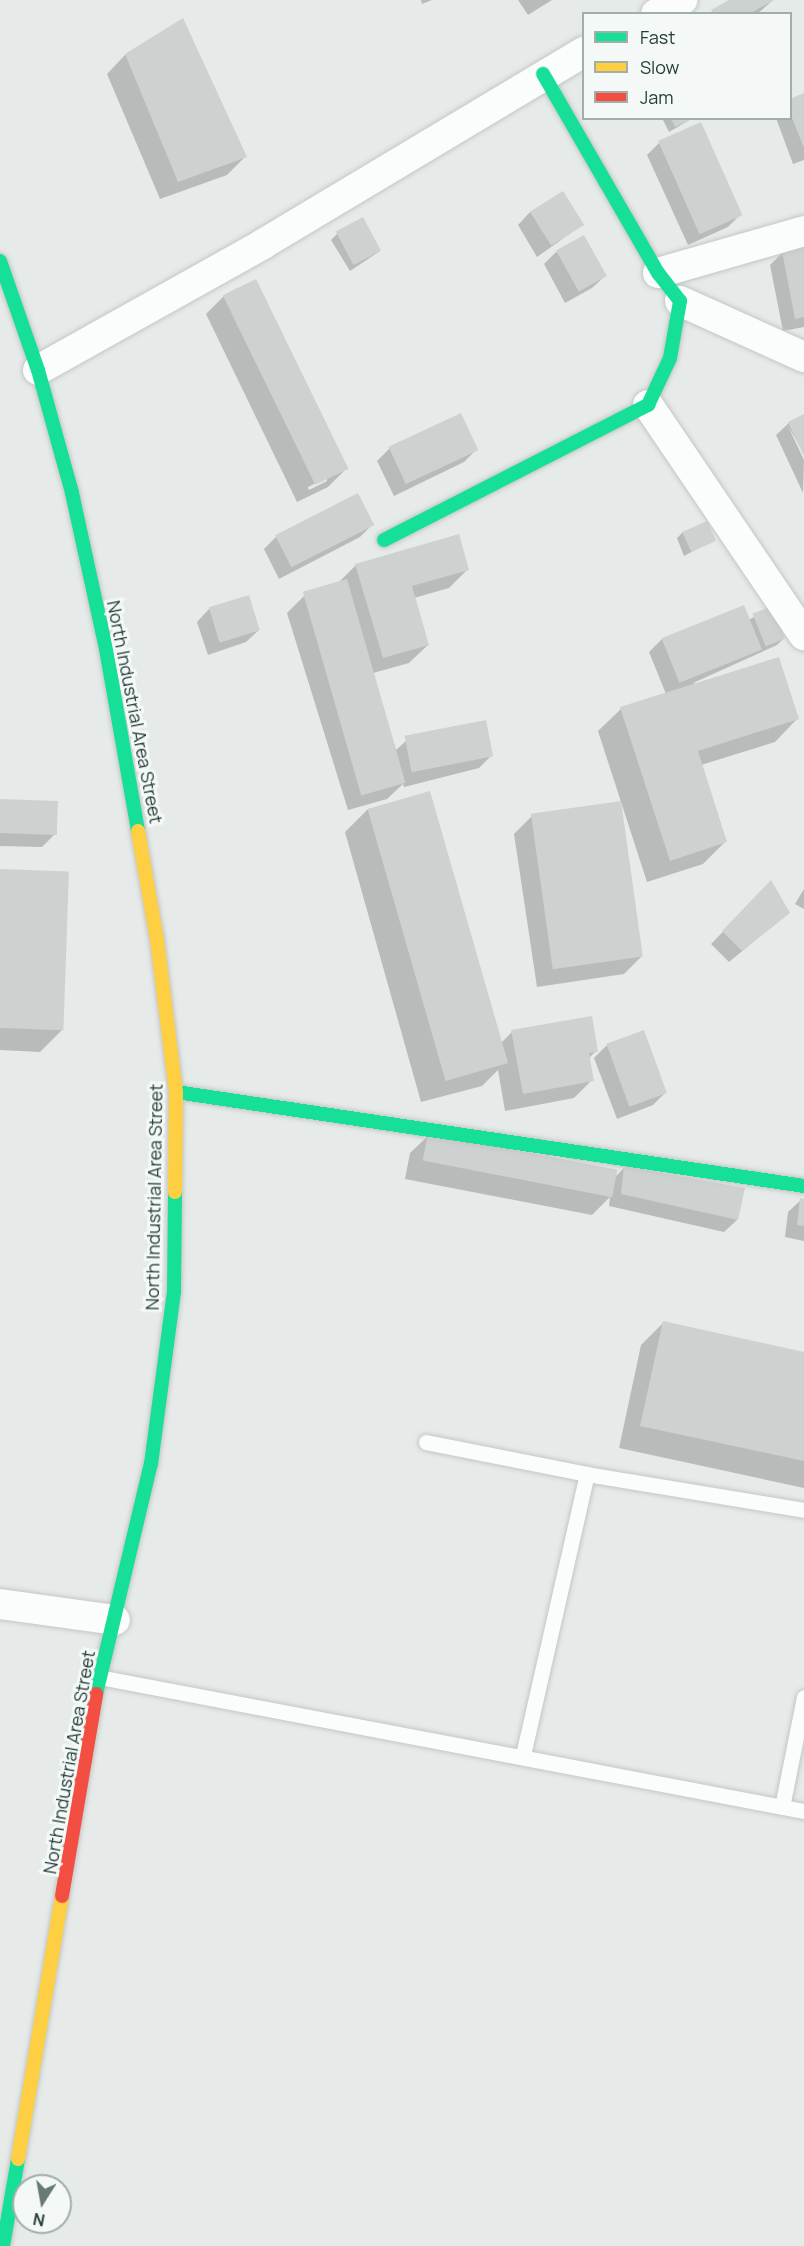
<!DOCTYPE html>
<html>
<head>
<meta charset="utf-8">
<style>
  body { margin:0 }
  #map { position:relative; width:804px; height:2246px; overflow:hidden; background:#e6eae8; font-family:Manrope,sans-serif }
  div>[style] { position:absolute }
  .shadow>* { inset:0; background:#0003 }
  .building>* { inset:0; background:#cdd1d0; transform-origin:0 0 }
  .roads { filter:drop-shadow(0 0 2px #c3c7c5) drop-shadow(0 0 2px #c3c7c5) }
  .lane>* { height:15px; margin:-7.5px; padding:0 7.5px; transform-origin:7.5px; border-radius:7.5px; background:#fbfcfc }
  .street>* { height:30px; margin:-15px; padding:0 15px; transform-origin:15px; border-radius:15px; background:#fbfcfc }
  .fast>* { height:14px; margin:-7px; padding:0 7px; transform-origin:7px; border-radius:7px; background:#16e098 }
  .slow>* { height:14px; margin:-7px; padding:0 7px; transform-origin:7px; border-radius:7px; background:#ffcf43 }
  .jam>* { height:14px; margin:-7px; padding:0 7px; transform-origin:7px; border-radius:7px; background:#f24e42 }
  span { translate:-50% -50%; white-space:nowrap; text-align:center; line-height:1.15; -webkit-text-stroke:6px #f4f9f7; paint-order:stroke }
  .street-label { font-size:18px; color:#243d37 }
  .legend { position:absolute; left:582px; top:12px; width:210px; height:108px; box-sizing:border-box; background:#f4f9f7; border:2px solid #a1aeaa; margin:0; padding:8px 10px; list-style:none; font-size:18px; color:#243d37 }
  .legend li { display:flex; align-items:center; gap:12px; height:30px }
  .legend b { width:30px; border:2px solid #a1aeaa }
  .north { position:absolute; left:12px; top:2174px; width:60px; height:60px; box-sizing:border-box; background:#f4f9f7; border:2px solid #a1aeaa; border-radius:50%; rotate:191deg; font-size:16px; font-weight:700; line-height:24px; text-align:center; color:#243d37 }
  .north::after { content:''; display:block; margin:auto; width:21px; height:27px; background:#687a75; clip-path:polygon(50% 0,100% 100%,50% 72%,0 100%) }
</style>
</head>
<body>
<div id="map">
  <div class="shadow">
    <div style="clip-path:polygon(421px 0,432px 0,422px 4px)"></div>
    <div style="clip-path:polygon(518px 0,552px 0,528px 15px)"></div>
    <div style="clip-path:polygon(732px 0,773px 0,757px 14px,710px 14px)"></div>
    <div style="clip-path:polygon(182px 21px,245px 157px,227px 175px,160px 199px,107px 74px,125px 55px)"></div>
    <div style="clip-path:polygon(804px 95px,804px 160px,793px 164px,776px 118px,790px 118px,790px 100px)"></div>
    <div style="clip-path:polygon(662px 118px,693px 118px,669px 132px)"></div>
    <div style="clip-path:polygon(659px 143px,741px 214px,728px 227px,688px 245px,647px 155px)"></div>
    <div style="clip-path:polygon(530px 212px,582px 225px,537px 257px,518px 225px)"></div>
    <div style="clip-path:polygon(337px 234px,380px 251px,350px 271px,331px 240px)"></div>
    <div style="clip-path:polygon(804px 248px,804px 327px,783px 331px,770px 265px,783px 252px)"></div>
    <div style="clip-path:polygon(556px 252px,605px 276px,592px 288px,565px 303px,544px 264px)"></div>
    <div style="clip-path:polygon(evenodd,224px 296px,346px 469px,328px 487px,297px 502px,206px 314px,224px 296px,327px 478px,327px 481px,309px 490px,308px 487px,327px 478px)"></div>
    <div style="clip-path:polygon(804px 415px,804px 453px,788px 426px,804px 460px,803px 493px,776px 435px,789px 423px)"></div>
    <div style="clip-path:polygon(390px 448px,476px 450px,464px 462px,394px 496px,377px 461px)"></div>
    <div style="clip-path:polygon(373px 524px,360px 537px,279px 579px,264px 549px,276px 537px)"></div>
    <div style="clip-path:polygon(683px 532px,714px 540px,684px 556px,677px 538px)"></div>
    <div style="clip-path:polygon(356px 565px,467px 570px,449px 588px,414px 598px,428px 645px,409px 663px,373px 673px,396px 750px,406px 741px,491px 756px,479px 768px,404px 787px,403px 784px,387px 799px,348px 810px,287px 613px,305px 595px,338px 583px)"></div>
    <div style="clip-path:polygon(771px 608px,783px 639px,777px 645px,693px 683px,797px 719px,775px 742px,701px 765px,726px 841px,703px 864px,647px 882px,598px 731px,621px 709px,666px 694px,649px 652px,662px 639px,748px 620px)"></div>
    <div style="clip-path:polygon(209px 609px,259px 630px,246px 642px,208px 655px,197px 622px)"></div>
    <div style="clip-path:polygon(0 800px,55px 834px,42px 847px,0 846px)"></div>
    <div style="clip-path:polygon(368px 809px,500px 1044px,512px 1032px,596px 1051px,588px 1059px,592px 1080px,574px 1098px,505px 1111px,498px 1070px,482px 1086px,421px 1102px,345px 832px)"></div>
    <div style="clip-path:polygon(532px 816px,642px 956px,624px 974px,537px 987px,514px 834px)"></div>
    <div style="clip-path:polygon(0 871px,63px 1029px,40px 1052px,0 1050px)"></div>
    <div style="clip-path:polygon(771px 883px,788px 913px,729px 962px,711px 944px)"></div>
    <div style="clip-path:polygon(804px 889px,804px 909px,795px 904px)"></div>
    <div style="clip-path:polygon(643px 1032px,665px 1093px,653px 1105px,617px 1119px,594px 1058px,606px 1046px)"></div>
    <div style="clip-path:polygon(429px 1135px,614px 1178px,624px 1168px,737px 1220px,724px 1232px,609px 1206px,610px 1197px,592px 1215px,405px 1179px,410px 1153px)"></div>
    <div style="clip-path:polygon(801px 1200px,804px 1200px,804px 1241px,785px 1237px,788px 1212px)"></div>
    <div style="clip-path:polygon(663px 1323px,804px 1353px,804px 1488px,619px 1448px,641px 1345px)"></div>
  </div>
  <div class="building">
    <div style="clip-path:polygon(729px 0,774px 0,749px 14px,714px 14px,711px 10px)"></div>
    <div style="clip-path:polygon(183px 18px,247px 157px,178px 182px,125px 54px)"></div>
    <div style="clip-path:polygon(804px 93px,804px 148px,790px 113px,790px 99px)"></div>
    <div style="clip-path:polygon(671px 118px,694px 118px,675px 127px)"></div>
    <div style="left:701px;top:122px;width:102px;height:47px;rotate:66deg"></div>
    <div style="left:563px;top:191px;width:40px;height:39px;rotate:58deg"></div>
    <div style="left:363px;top:217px;width:38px;height:31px;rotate:62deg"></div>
    <div style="left:584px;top:235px;width:47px;height:32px;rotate:61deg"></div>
    <div style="clip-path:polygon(804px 246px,804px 317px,795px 319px,782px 251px)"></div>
    <div style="left:256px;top:279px;width:211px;height:37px;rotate:64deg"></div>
    <div style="left:461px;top:413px;width:41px;height:80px;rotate:65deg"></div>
    <div style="clip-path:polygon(804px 414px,804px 456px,788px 422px)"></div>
    <div style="left:358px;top:493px;width:36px;height:93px;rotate:63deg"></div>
    <div style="left:707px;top:521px;width:22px;height:27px;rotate:66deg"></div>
    <div style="clip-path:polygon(459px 534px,469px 570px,412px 586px,429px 645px,383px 658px,355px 564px)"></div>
    <div style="left:347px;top:579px;width:212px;height:46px;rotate:74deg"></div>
    <div style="left:249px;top:595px;width:37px;height:42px;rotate:73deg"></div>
    <div style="left:744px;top:605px;width:48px;height:89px;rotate:68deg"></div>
    <div style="left:772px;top:606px;width:35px;height:21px;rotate:68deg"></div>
    <div style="clip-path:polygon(779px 657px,799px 719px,698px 751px,727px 842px,670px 861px,620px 707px)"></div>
    <div style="left:486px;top:720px;width:37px;height:83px;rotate:79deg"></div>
    <div style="left:430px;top:791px;width:283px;height:65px;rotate:74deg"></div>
    <div style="left:0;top:799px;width:58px;height:34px;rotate:2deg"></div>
    <div style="left:621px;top:801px;width:157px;height:91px;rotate:82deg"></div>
    <div style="left:0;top:869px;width:69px;height:159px;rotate:2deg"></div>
    <div style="clip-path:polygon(771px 880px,790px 913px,742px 951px,722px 931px)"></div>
    <div style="clip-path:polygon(592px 1016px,598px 1052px,589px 1053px,594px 1081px,523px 1094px,511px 1030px)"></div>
    <div style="left:644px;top:1030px;width:67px;height:40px;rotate:70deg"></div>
    <div style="left:428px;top:1133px;width:193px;height:28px;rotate:11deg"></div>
    <div style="clip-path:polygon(624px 1166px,745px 1188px,738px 1220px,621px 1194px)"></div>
    <div style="clip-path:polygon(800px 1198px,804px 1199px,804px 1226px,797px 1225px)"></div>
    <div style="clip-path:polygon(663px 1321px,804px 1352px,804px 1461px,640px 1426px)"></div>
  </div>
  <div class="roads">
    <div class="lane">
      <div style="left:426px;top:1442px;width:164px;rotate:11.2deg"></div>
      <div style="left:587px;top:1474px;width:220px;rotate:9.4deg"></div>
      <div style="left:99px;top:1677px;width:718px;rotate:10.76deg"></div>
      <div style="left:523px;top:1755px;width:288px;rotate:-77.2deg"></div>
      <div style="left:782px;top:1807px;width:112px;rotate:-78.7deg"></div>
    </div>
    <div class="street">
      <div style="left:656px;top:14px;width:30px;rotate:-28deg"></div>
      <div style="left:658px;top:273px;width:152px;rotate:-16deg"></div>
      <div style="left:680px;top:301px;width:136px;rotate:24.3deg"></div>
      <div style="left:38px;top:370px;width:258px;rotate:-29.2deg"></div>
      <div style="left:263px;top:244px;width:374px;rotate:-30.9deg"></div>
      <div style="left:648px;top:405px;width:278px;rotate:55.9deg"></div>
      <div style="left:0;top:1604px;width:116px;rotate:7.9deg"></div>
    </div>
    <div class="fast">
      <div style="left:0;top:261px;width:115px;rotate:70.8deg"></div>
      <div style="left:38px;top:370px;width:128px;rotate:74.5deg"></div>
      <div style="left:72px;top:493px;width:160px;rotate:77.7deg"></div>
      <div style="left:106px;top:649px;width:185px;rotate:80deg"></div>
      <div style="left:384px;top:540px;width:297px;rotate:-27.1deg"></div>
      <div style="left:648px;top:405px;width:52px;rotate:-64.9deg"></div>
      <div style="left:670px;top:358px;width:58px;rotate:-80deg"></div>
      <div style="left:680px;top:301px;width:36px;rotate:-128deg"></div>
      <div style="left:658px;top:273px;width:230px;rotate:-120deg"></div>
      <div style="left:176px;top:1092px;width:635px;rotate:8.51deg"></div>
      <div style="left:96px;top:1694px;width:236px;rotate:-76.6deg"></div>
      <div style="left:151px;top:1464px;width:175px;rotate:-82.4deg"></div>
      <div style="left:174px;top:1291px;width:99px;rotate:-89.4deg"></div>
      <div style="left:3px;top:2246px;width:88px;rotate:-80.2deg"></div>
    </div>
    <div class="slow">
      <div style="left:138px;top:831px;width:111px;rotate:80.1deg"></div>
      <div style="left:157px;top:940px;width:153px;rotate:82.9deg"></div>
      <div style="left:176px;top:1092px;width:100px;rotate:90.6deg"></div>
      <div style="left:18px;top:2159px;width:267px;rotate:-80.5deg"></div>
    </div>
    <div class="jam">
      <div style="left:62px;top:1896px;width:205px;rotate:-80.4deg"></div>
    </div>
  </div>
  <div class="street-label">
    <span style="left:135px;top:712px;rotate:79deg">North Industrial Area Street</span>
    <span style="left:154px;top:1197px;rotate:-89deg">North Industrial Area Street</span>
    <span style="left:69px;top:1762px;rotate:-80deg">North Industrial Area Street</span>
  </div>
  <ul class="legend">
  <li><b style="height:8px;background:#16e098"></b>Fast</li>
  <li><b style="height:8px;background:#ffcf43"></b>Slow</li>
  <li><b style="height:8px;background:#f24e42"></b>Jam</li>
  </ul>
  <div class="north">N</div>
</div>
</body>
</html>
